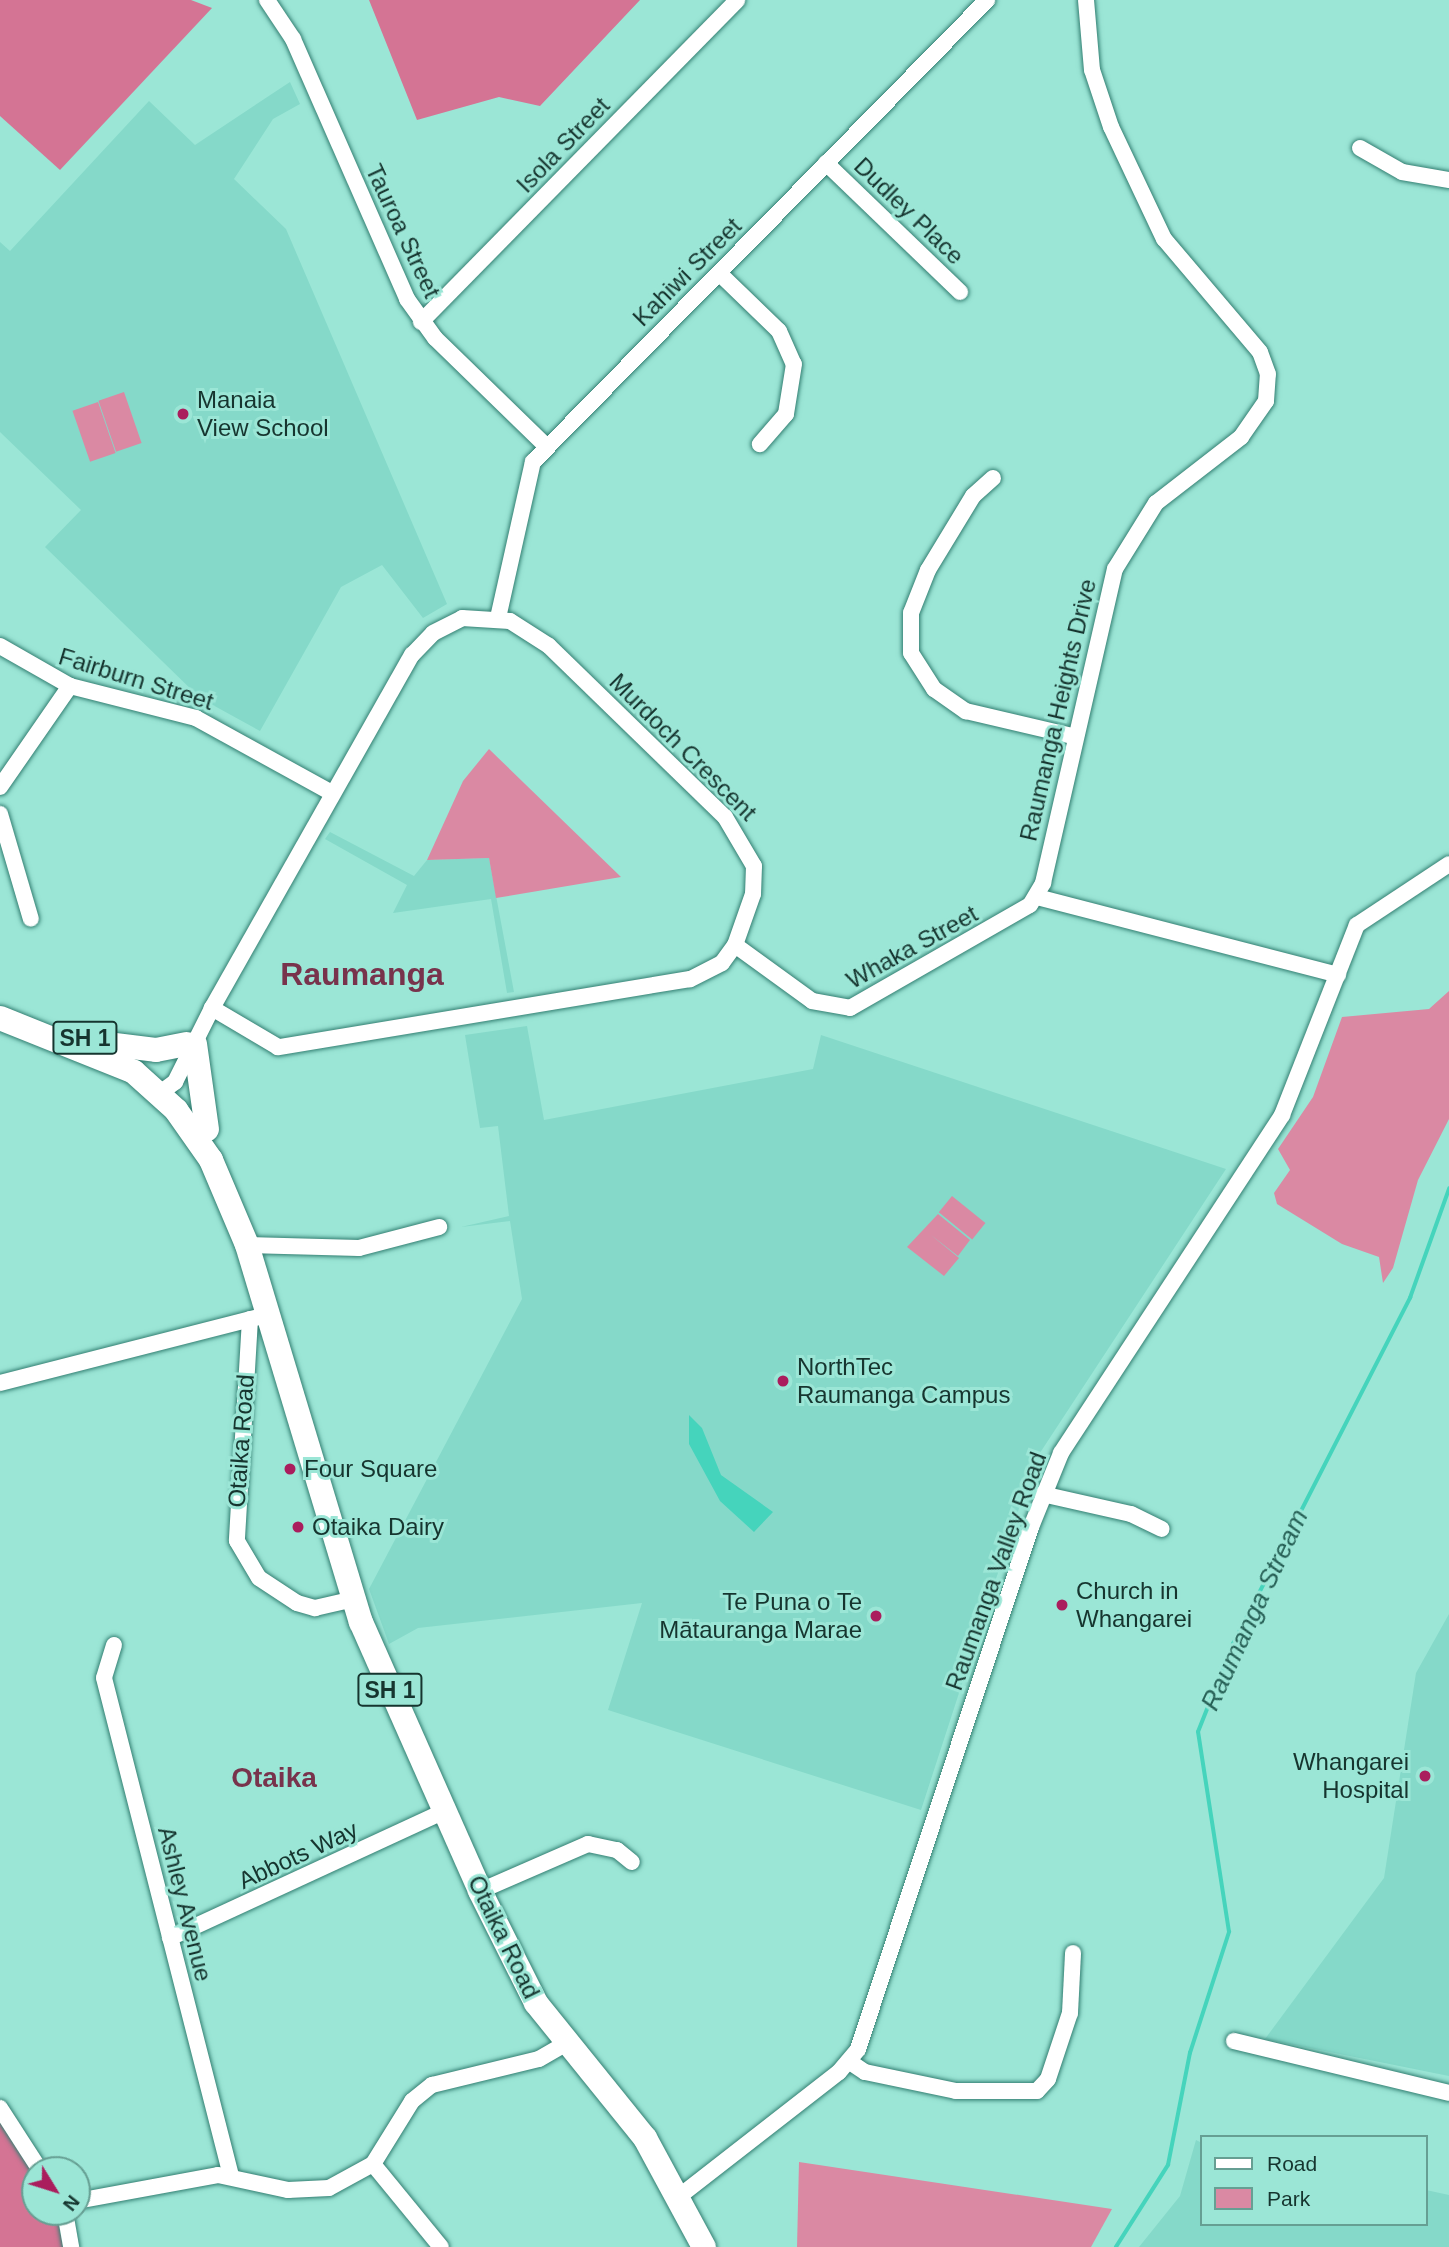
<!DOCTYPE html>
<html>
<head>
<meta charset="utf-8">
<style>
  body { margin:0 }
  #map { position:relative; width:1449px; height:2247px; overflow:hidden; background:#9be6d6; font-family:Helvetica,sans-serif }
  div>[style] { position:absolute }
  .built>* { inset:0; background:#85d9c9 }
  .green>* { inset:0; background:#da89a3; transform-origin:0 0 }
  .forest>* { inset:0; background:#d47494 }
  .water>* { inset:0; background:#45d4bc }
  .stream>* { height:3.5px; margin:-1.75px; padding:0 1.75px; transform-origin:1.75px; border-radius:1.75px; background:#45d4bc }
  .roads { filter:drop-shadow(0 0 2px #337f72) drop-shadow(0 0 2px #337f72) }
  .minor>* { height:16px; margin:-8px; padding:0 8px; transform-origin:8px; border-radius:8px; background:#fff }
  .highway>* { height:24px; margin:-12px; padding:0 12px; transform-origin:12px; border-radius:12px; background:#fff }
  .dots>* { width:19px; height:19px; translate:-50% -50%; box-sizing:border-box; border:4px solid #9be6d6; border-radius:50% }
  span { translate:-50% -50%; white-space:nowrap; text-align:center; line-height:1.15; -webkit-text-stroke:6px #9be6d6; paint-order:stroke }
  .shield-label span { padding:2px 5px; background:#9be6d6; border:2px solid; border-radius:5px; -webkit-text-stroke-width:0 }
  .shield-label { font-size:23px; color:#16352f; font-weight:700 }
  .street-label { font-size:24px; color:#16352f }
  .poi-label { font-size:24px; color:#16352f }
  .left { translate:0 -50%; text-align:left }
  .right { translate:-100% -50%; text-align:right }
  .water-label { font-size:26px; color:#276056; font-style:italic }
  .quarter-label { font-size:28px; color:#78334c; font-weight:700 }
  .district-label { font-size:32px; color:#78334c; font-weight:700 }
  .legend { position:absolute; left:1200px; top:2135px; width:228px; height:91px; box-sizing:border-box; background:#9be6d6; border:2px solid #669f93; margin:0; padding:9px 12px; list-style:none; font-size:21px; color:#16352f }
  .legend li { display:flex; align-items:center; gap:14px; height:35px }
  .legend b { width:35px; border:2px solid #669f93 }
  .north { position:absolute; left:21px; top:2156px; width:70px; height:70px; box-sizing:border-box; background:#9be6d6; border:2px solid #669f93; border-radius:50%; rotate:128deg; font-size:19px; font-weight:700; line-height:28px; text-align:center; color:#16352f }
  .north::after { content:''; display:block; margin:auto; width:24px; height:32px; background:#aa1d5d; clip-path:polygon(50% 0,100% 100%,50% 72%,0 100%) }
</style>
</head>
<body>
<div id="map">
  <div class="built">
    <div style="clip-path:polygon(290px 82px,300px 104px,273px 119px,234px 179px,286px 229px,447px 604px,423px 618px,382px 565px,341px 587px,260px 731px,200px 698px,45px 547px,81px 510px,0 432px,0 242px,10px 251px,149px 101px,195px 145px)"></div>
    <div style="clip-path:polygon(330px 832px,414px 876px,427px 860px,489px 858px,514px 992px,507px 993px,491px 899px,393px 913px,407px 885px,325px 839px)"></div>
    <div style="clip-path:polygon(527px 1026px,544px 1120px,813px 1069px,821px 1035px,1226px 1169px,1034px 1462px,921px 1810px,608px 1710px,642px 1603px,418px 1628px,389px 1644px,369px 1589px,522px 1299px,510px 1221px,461px 1227px,509px 1216px,498px 1126px,480px 1128px,465px 1035px)"></div>
    <div style="clip-path:polygon(1449px 1614px,1449px 2076px,1265px 2039px,1384px 1878px,1416px 1673px)"></div>
    <div style="clip-path:polygon(1196px 2140px,1202px 2143px,1202px 2224px,1426px 2224px,1426px 2190px,1449px 2195px,1449px 2247px,1139px 2247px,1180px 2196px)"></div>
  </div>
  <div class="green">
    <div style="left:124px;top:392px;width:54px;height:27px;rotate:71deg"></div>
    <div style="left:98px;top:402px;width:54px;height:27px;rotate:71deg"></div>
    <div style="clip-path:polygon(489px 749px,621px 877px,496px 898px,489px 858px,427px 860px,463px 781px)"></div>
    <div style="clip-path:polygon(1449px 991px,1449px 1119px,1418px 1180px,1393px 1268px,1383px 1283px,1379px 1257px,1342px 1244px,1277px 1204px,1274px 1193px,1290px 1170px,1278px 1149px,1313px 1097px,1342px 1017px,1429px 1009px)"></div>
    <div style="left:952px;top:1196px;width:43px;height:21px;rotate:39deg"></div>
    <div style="clip-path:polygon(938px 1214px,970px 1240px,958px 1256px,931px 1235px,959px 1258px,944px 1276px,907px 1247px)"></div>
    <div style="clip-path:polygon(799px 2162px,1112px 2209px,1091px 2247px,797px 2247px)"></div>
  </div>
  <div class="forest">
    <div style="clip-path:polygon(0 0,191px 0,212px 8px,60px 170px,0 116px)"></div>
    <div style="clip-path:polygon(369px 0,640px 0,540px 106px,499px 97px,417px 120px)"></div>
    <div style="clip-path:polygon(0 2119px,35px 2177px,35px 2212px,56px 2212px,63px 2247px,0 2247px)"></div>
  </div>
  <div class="water">
    <div style="clip-path:polygon(689px 1415px,702px 1428px,721px 1475px,773px 1512px,754px 1532px,720px 1501px,689px 1444px)"></div>
  </div>
  <div class="stream">
    <div style="left:1116px;top:2247px;width:97px;rotate:-57.6deg"></div>
    <div style="left:1168px;top:2165px;width:114px;rotate:-78.9deg"></div>
    <div style="left:1190px;top:2053px;width:127px;rotate:-72.1deg"></div>
    <div style="left:1229px;top:1932px;width:202px;rotate:-98.8deg"></div>
    <div style="left:1198px;top:1732px;width:95px;rotate:-68.3deg"></div>
    <div style="left:1233px;top:1644px;width:389px;rotate:-62.9deg"></div>
    <div style="left:1410px;top:1298px;width:116px;rotate:-70.3deg"></div>
  </div>
  <div class="roads">
    <div class="minor">
      <div style="left:267px;top:0;width:47px;rotate:56.3deg"></div>
      <div style="left:293px;top:39px;width:284px;rotate:66.3deg"></div>
      <div style="left:407px;top:299px;width:48px;rotate:54.3deg"></div>
      <div style="left:435px;top:338px;width:156px;rotate:44.2deg"></div>
      <div style="left:1360px;top:148px;width:48px;rotate:29.7deg"></div>
      <div style="left:1402px;top:172px;width:48px;rotate:9.7deg"></div>
      <div style="left:826px;top:163px;width:186px;rotate:43.9deg"></div>
      <div style="left:719px;top:273px;width:83px;rotate:44deg"></div>
      <div style="left:779px;top:331px;width:36px;rotate:66deg"></div>
      <div style="left:794px;top:364px;width:51px;rotate:99.1deg"></div>
      <div style="left:786px;top:414px;width:40px;rotate:131deg"></div>
      <div style="left:421px;top:322px;width:451px;rotate:-45.5deg"></div>
      <div style="left:993px;top:478px;width:27px;rotate:138deg"></div>
      <div style="left:973px;top:496px;width:87px;rotate:121.3deg"></div>
      <div style="left:928px;top:570px;width:46px;rotate:111.6deg"></div>
      <div style="left:911px;top:613px;width:40px;rotate:90deg"></div>
      <div style="left:911px;top:653px;width:43px;rotate:57.4deg"></div>
      <div style="left:934px;top:689px;width:39px;rotate:35deg"></div>
      <div style="left:966px;top:711px;width:110px;rotate:13.2deg"></div>
      <div style="left:498px;top:618px;width:160px;rotate:-77.4deg"></div>
      <div style="left:533px;top:462px;width:648px;rotate:-45.5deg"></div>
      <div style="left:0;top:646px;width:81px;rotate:29.7deg"></div>
      <div style="left:70px;top:686px;width:130px;rotate:14.3deg"></div>
      <div style="left:196px;top:718px;width:155px;rotate:28.9deg"></div>
      <div style="left:0;top:787px;width:123px;rotate:-55.3deg"></div>
      <div style="left:0;top:814px;width:109px;rotate:73.6deg"></div>
      <div style="left:1037px;top:897px;width:311px;rotate:14.5deg"></div>
      <div style="left:735px;top:945px;width:95px;rotate:36deg"></div>
      <div style="left:812px;top:1001px;width:39px;rotate:10deg"></div>
      <div style="left:850px;top:1008px;width:207px;rotate:-29.8deg"></div>
      <div style="left:1030px;top:905px;width:26px;rotate:-59deg"></div>
      <div style="left:1043px;top:883px;width:322px;rotate:-77.1deg"></div>
      <div style="left:1115px;top:569px;width:78px;rotate:-58.2deg"></div>
      <div style="left:1156px;top:503px;width:108px;rotate:-37.8deg"></div>
      <div style="left:1241px;top:437px;width:44px;rotate:-55.2deg"></div>
      <div style="left:1266px;top:401px;width:27px;rotate:-86deg"></div>
      <div style="left:1268px;top:374px;width:23px;rotate:-110deg"></div>
      <div style="left:1260px;top:352px;width:148px;rotate:-130.3deg"></div>
      <div style="left:1164px;top:239px;width:124px;rotate:-115.3deg"></div>
      <div style="left:1111px;top:127px;width:60px;rotate:-108.4deg"></div>
      <div style="left:1092px;top:70px;width:70px;rotate:-94.9deg"></div>
      <div style="left:160px;top:1093px;width:19px;rotate:-36deg"></div>
      <div style="left:175px;top:1082px;width:83px;rotate:-63.4deg"></div>
      <div style="left:212px;top:1008px;width:406px;rotate:-60.5deg"></div>
      <div style="left:412px;top:655px;width:30px;rotate:-46deg"></div>
      <div style="left:433px;top:633px;width:33px;rotate:-27deg"></div>
      <div style="left:462px;top:618px;width:48px;rotate:3.6deg"></div>
      <div style="left:510px;top:621px;width:46px;rotate:32.7deg"></div>
      <div style="left:549px;top:646px;width:245px;rotate:44.2deg"></div>
      <div style="left:725px;top:817px;width:57px;rotate:59.4deg"></div>
      <div style="left:754px;top:866px;width:28px;rotate:92deg"></div>
      <div style="left:753px;top:894px;width:54px;rotate:109.4deg"></div>
      <div style="left:735px;top:945px;width:22px;rotate:126deg"></div>
      <div style="left:722px;top:963px;width:36px;rotate:153deg"></div>
      <div style="left:690px;top:979px;width:418px;rotate:170.6deg"></div>
      <div style="left:278px;top:1047px;width:77px;rotate:-149.4deg"></div>
      <div style="left:247px;top:1245px;width:112px;rotate:1.5deg"></div>
      <div style="left:359px;top:1248px;width:83px;rotate:-14.7deg"></div>
      <div style="left:250px;top:1319px;width:222px;rotate:93.4deg"></div>
      <div style="left:237px;top:1541px;width:43px;rotate:59.3deg"></div>
      <div style="left:259px;top:1578px;width:45px;rotate:33.3deg"></div>
      <div style="left:297px;top:1603px;width:19px;rotate:16deg"></div>
      <div style="left:315px;top:1608px;width:40px;rotate:-13deg"></div>
      <div style="left:0;top:1383px;width:267px;rotate:-14.3deg"></div>
      <div style="left:1042px;top:1494px;width:91px;rotate:12.7deg"></div>
      <div style="left:1131px;top:1514px;width:34px;rotate:26deg"></div>
      <div style="left:114px;top:1645px;width:34px;rotate:107deg"></div>
      <div style="left:104px;top:1678px;width:514px;rotate:75.69deg"></div>
      <div style="left:480px;top:1891px;width:118px;rotate:-23.5deg"></div>
      <div style="left:588px;top:1844px;width:30px;rotate:12deg"></div>
      <div style="left:617px;top:1850px;width:19px;rotate:39deg"></div>
      <div style="left:170px;top:1938px;width:303px;rotate:-24.8deg"></div>
      <div style="left:1234px;top:2041px;width:221px;rotate:13.6deg"></div>
      <div style="left:850px;top:2062px;width:18px;rotate:34deg"></div>
      <div style="left:865px;top:2072px;width:93px;rotate:11.8deg"></div>
      <div style="left:956px;top:2091px;width:81px"></div>
      <div style="left:1037px;top:2091px;width:16px;rotate:-47deg"></div>
      <div style="left:1048px;top:2079px;width:70px;rotate:-71.6deg"></div>
      <div style="left:1070px;top:2013px;width:60px;rotate:-87.1deg"></div>
      <div style="left:0;top:2108px;width:74px;rotate:57.2deg"></div>
      <div style="left:373px;top:2164px;width:107px;rotate:50.7deg"></div>
      <div style="left:681px;top:2195px;width:200px;rotate:-37.9deg"></div>
      <div style="left:839px;top:2072px;width:30px;rotate:-50deg"></div>
      <div style="left:858px;top:2049px;width:550px;rotate:-71.66deg"></div>
      <div style="left:1031px;top:1527px;width:80px;rotate:-67.9deg"></div>
      <div style="left:1061px;top:1453px;width:404px;rotate:-56.8deg"></div>
      <div style="left:1282px;top:1115px;width:204px;rotate:-68.5deg"></div>
      <div style="left:1357px;top:925px;width:110px;rotate:-33.5deg"></div>
      <div style="left:77px;top:2201px;width:143px;rotate:-10.4deg"></div>
      <div style="left:218px;top:2175px;width:72px;rotate:12.1deg"></div>
      <div style="left:288px;top:2190px;width:41px;rotate:-2.8deg"></div>
      <div style="left:329px;top:2188px;width:50px;rotate:-28.6deg"></div>
      <div style="left:373px;top:2164px;width:74px;rotate:-58.2deg"></div>
      <div style="left:412px;top:2101px;width:26px;rotate:-39deg"></div>
      <div style="left:432px;top:2085px;width:110px;rotate:-13.7deg"></div>
      <div style="left:539px;top:2059px;width:30px;rotate:-30deg"></div>
      <div style="left:65px;top:2212px;width:36px;rotate:80deg"></div>
    </div>
    <div class="highway">
      <div style="left:0;top:1018px;width:144px;rotate:21.9deg"></div>
      <div style="left:134px;top:1072px;width:57px;rotate:42.1deg"></div>
      <div style="left:176px;top:1110px;width:61px;rotate:55deg"></div>
      <div style="left:211px;top:1160px;width:92px;rotate:67deg"></div>
      <div style="left:247px;top:1245px;width:394px;rotate:73.2deg"></div>
      <div style="left:361px;top:1622px;width:294px;rotate:66.1deg"></div>
      <div style="left:480px;top:1891px;width:125px;rotate:63.4deg"></div>
      <div style="left:536px;top:2003px;width:174px;rotate:51.1deg"></div>
      <div style="left:645px;top:2138px;width:124px;rotate:61.6deg"></div>
      <div style="left:99px;top:1043px;width:57px;rotate:7deg"></div>
      <div style="left:156px;top:1050px;width:31px;rotate:-11deg"></div>
      <div style="left:195px;top:1044px;width:86px;rotate:82deg"></div>
    </div>
  </div>
  <div class="dots">
    <div style="left:183px;top:414px;background:#aa1d5d"></div>
    <div style="left:783px;top:1381px;background:#aa1d5d"></div>
    <div style="left:290px;top:1469px;background:#aa1d5d"></div>
    <div style="left:298px;top:1527px;background:#aa1d5d"></div>
    <div style="left:1062px;top:1605px;background:#aa1d5d"></div>
    <div style="left:876px;top:1616px;background:#aa1d5d"></div>
    <div style="left:1425px;top:1776px;background:#aa1d5d"></div>
  </div>
  <div class="shield-label">
    <span style="left:85px;top:1038px">SH 1</span>
    <span style="left:390px;top:1690px">SH 1</span>
  </div>
  <div class="street-label">
    <span style="left:563px;top:145px;rotate:-46deg">Isola Street</span>
    <span style="left:909px;top:211px;rotate:44deg">Dudley Place</span>
    <span style="left:403px;top:231px;rotate:65deg">Tauroa Street</span>
    <span style="left:687px;top:272px;rotate:-45deg">Kahiwi Street</span>
    <span style="left:136px;top:679px;rotate:17deg">Fairburn Street</span>
    <span style="left:1058px;top:710px;rotate:-77deg">Raumanga Heights Drive</span>
    <span style="left:683px;top:747px;rotate:45deg">Murdoch Crescent</span>
    <span style="left:912px;top:947px;rotate:-29deg">Whaka Street</span>
    <span style="left:241px;top:1441px;rotate:-86deg">Otaika Road</span>
    <span style="left:996px;top:1571px;rotate:-70deg">Raumanga Valley Road</span>
    <span style="left:298px;top:1855px;rotate:-25deg">Abbots Way</span>
    <span style="left:185px;top:1904px;rotate:76deg">Ashley Avenue</span>
    <span style="left:504px;top:1937px;rotate:64deg">Otaika Road</span>
  </div>
  <div class="poi-label">
    <span class="left" style="left:197px;top:414px">Manaia<br>View School</span>
    <span class="left" style="left:797px;top:1381px">NorthTec<br>Raumanga Campus</span>
    <span class="left" style="left:304px;top:1469px">Four Square</span>
    <span class="left" style="left:312px;top:1527px">Otaika Dairy</span>
    <span class="left" style="left:1076px;top:1605px">Church in<br>Whangarei</span>
    <span class="right" style="left:862px;top:1616px">Te Puna o Te<br>Mātauranga Marae</span>
    <span class="right" style="left:1409px;top:1776px">Whangarei<br>Hospital</span>
  </div>
  <div class="water-label">
    <span style="left:1255px;top:1610px;rotate:-65deg">Raumanga Stream</span>
  </div>
  <div class="quarter-label">
    <span style="left:274px;top:1778px">Otaika</span>
  </div>
  <div class="district-label">
    <span style="left:362px;top:974px">Raumanga</span>
  </div>
  <ul class="legend">
  <li><b style="height:9px;background:#fff"></b>Road</li>
  <li><b style="height:19px;background:#da89a3"></b>Park</li>
  </ul>
  <div class="north">N</div>
</div>
</body>
</html>
